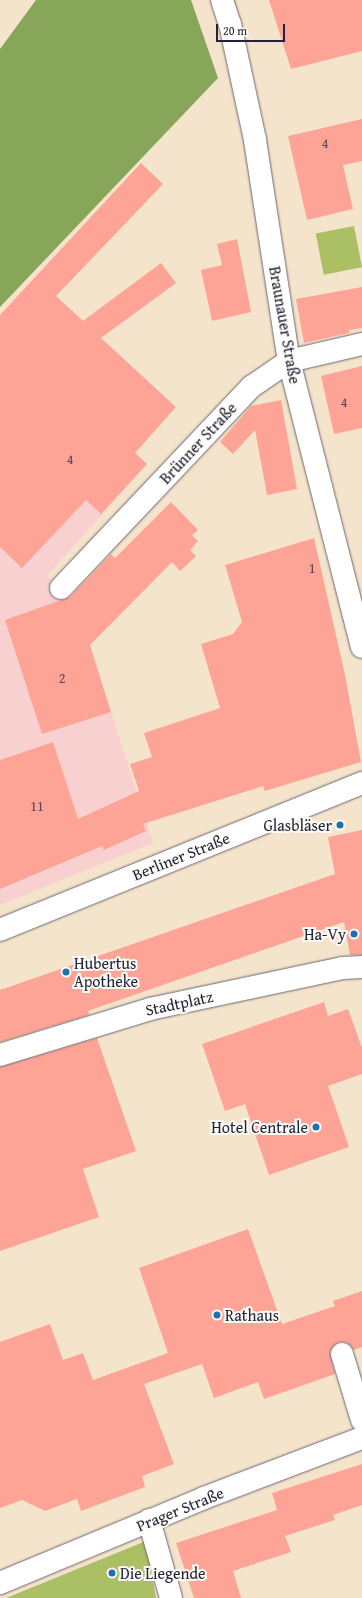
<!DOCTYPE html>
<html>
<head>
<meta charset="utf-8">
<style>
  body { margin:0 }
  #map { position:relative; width:362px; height:1598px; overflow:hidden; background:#f5e4cc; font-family:"Gentium Book Plus",serif }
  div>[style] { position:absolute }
  .built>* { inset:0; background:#f7d0cf }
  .green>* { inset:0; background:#abc065; transform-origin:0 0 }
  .forest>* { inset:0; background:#88a65a }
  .building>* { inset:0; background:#fea496 }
  .roads { filter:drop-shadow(0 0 1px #6c666e) drop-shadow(0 0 1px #6c666e) }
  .minor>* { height:22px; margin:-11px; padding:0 11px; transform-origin:11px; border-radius:11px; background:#fff }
  .dots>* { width:11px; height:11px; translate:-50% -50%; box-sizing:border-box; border:2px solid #fdfcf7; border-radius:50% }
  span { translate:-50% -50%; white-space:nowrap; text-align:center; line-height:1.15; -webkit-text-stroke:4px #fdfcf7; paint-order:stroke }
  .number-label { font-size:14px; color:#594252 }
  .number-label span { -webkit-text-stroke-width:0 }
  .street-label { font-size:16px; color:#22223b }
  .poi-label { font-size:16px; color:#22223b }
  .right { translate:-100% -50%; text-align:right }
  .left { translate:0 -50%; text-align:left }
  .scale { position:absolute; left:216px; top:24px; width:69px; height:18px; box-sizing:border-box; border:2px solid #22223b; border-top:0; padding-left:5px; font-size:12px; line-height:14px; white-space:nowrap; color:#22223b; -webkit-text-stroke:3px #fdfcf7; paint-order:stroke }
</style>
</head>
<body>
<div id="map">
  <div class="built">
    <div style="clip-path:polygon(0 327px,147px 464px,48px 575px,64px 601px,81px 618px,153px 843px,0 905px)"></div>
  </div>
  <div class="green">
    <div style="left:354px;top:226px;width:42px;height:39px;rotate:79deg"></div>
    <div style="clip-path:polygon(146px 1541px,156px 1598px,6px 1598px)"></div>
  </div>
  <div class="forest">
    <div style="clip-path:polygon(36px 0,191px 0,218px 78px,0 307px,0 49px)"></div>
  </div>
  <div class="building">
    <div style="clip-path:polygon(269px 0,362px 0,362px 51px,291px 69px)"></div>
    <div style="clip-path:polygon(362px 119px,362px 161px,343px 165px,353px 209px,307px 220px,288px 136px)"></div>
    <div style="clip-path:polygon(141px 163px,163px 184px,56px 296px,83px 321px,161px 263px,176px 283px,101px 338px,176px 407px,135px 453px,147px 464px,101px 514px,86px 500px,22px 568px,0 547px,0 315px)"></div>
    <div style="clip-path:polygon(237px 239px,251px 312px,212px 321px,201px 270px,222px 265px,217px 244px)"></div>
    <div style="clip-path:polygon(362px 287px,362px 328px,349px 330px,349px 333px,304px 343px,296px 299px)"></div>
    <div style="clip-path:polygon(362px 366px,362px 428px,334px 434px,321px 376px)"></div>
    <div style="clip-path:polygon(281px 400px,297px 489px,267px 495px,255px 430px,233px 454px,220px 442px,251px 406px)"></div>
    <div style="clip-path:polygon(171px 502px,198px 530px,192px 535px,198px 541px,190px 550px,196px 556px,180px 571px,172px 562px,90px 645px,111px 712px,42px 734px,5px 620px,70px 597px,111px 554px,115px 558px)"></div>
    <div style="clip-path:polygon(314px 538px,345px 675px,361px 762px,265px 791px,263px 786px,143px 824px,146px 831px,104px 850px,102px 846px,0 889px,0 760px,53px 742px,78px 819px,139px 791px,130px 764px,152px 757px,144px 733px,220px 708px,201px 644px,233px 634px,242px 622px,225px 565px)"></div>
    <div style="clip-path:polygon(362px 830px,362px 955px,350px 955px,344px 922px,88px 1011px,89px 1015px,0 1042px,0 990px,335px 874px,328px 837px)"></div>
    <div style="clip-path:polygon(324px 1002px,328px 1016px,348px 1009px,362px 1048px,362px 1074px,328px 1086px,349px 1147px,269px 1175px,245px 1104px,225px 1111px,202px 1044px)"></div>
    <div style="clip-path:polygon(97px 1038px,136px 1151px,83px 1169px,99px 1217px,0 1251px,0 1067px)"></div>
    <div style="clip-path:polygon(248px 1229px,282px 1324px,335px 1306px,333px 1301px,362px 1291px,362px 1347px,354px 1350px,345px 1342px,338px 1342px,330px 1352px,335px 1374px,264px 1399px,258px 1382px,214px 1398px,202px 1364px,144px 1384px,174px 1464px,142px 1476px,145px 1487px,81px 1511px,77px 1499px,45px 1511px,22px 1500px,0 1508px,0 1342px,50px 1324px,63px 1360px,83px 1353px,93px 1380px,168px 1353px,139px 1268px)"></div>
    <div style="clip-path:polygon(362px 1464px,362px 1505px,333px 1515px,335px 1520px,285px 1536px,291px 1552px,233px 1571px,241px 1598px,194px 1598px,176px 1543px,277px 1510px,272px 1493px)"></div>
  </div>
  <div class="roads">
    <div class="minor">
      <div style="left:222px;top:0;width:25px;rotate:72deg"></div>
      <div style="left:230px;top:24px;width:119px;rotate:77.8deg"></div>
      <div style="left:255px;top:140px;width:224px;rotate:81.3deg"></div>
      <div style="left:289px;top:361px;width:295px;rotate:75.7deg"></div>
      <div style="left:61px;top:588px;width:277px;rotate:-46.6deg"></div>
      <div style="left:251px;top:387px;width:46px;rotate:-34.4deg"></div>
      <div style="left:289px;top:361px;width:75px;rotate:-13.1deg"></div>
      <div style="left:0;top:930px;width:391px;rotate:-22.1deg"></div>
      <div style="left:0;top:1055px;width:157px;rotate:-17deg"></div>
      <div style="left:150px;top:1009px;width:197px;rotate:-12deg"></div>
      <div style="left:343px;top:968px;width:19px;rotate:-3deg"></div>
      <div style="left:342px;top:1354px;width:69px;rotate:73.1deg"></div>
      <div style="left:149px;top:1520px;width:81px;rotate:74.2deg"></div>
      <div style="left:0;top:1583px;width:221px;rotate:-22.6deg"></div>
      <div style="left:204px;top:1498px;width:169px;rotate:-20.8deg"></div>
    </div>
  </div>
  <div class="dots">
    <div style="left:340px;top:825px;background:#1f6fb2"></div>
    <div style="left:354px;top:934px;background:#1f6fb2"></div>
    <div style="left:66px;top:972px;background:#1f6fb2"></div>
    <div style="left:316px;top:1127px;background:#1f6fb2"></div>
    <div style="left:217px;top:1315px;background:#1f6fb2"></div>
    <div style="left:112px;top:1573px;background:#1f6fb2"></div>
  </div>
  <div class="number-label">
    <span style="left:325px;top:143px">4</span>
    <span style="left:344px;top:402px">4</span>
    <span style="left:70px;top:459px">4</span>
    <span style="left:312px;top:568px">1</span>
    <span style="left:62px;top:678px">2</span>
    <span style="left:37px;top:806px">11</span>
  </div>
  <div class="street-label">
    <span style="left:285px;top:325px;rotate:80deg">Braunauer Straße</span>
    <span style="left:198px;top:443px;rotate:-47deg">Brünner Straße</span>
    <span style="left:181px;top:856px;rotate:-22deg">Berliner Straße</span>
    <span style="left:179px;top:1003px;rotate:-12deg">Stadtplatz</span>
    <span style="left:180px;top:1509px;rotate:-22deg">Prager Straße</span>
  </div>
  <div class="poi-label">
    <span class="right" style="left:332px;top:825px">Glasbläser</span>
    <span class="right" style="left:346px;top:934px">Ha-Vy</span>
    <span class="left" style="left:74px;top:972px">Hubertus<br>Apotheke</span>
    <span class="right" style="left:308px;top:1127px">Hotel Centrale</span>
    <span class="left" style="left:225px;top:1315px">Rathaus</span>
    <span class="left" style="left:120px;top:1573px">Die Liegende</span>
  </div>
  <div class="scale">20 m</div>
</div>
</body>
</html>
